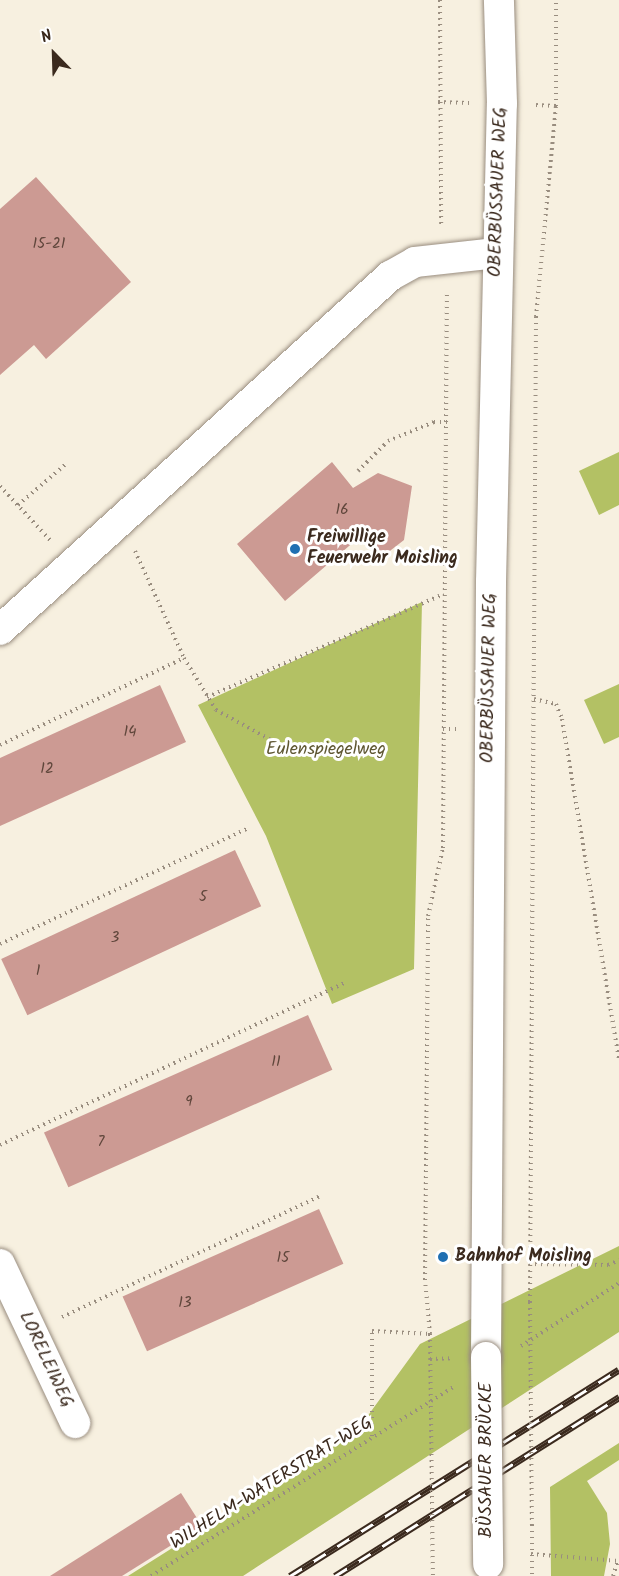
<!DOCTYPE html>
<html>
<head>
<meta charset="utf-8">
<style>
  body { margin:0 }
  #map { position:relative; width:619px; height:1576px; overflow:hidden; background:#f7f0e0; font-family:Kalam,sans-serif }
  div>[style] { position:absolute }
  .green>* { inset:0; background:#b3c164 }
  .building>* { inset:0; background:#cc9a93; transform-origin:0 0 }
  .path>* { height:4px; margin-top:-2px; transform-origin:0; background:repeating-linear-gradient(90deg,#998d7f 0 1.5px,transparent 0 6px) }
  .roads { filter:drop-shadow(0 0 2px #998d7f) drop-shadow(0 0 2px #998d7f) }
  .minor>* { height:30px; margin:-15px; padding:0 15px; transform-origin:15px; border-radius:15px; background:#fff }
  .rail>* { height:7px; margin-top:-3.5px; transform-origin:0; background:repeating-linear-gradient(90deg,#fff 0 14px,#3b2a1e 0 28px); box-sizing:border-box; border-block:2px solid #3b2a1e }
  .path-bridge>* { height:4px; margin-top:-2px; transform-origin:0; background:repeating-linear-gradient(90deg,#998d7f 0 1.5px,transparent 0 6px) }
  .bridges { filter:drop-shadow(0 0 2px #998d7f) drop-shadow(0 0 2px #998d7f) }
  .minor-bridge>* { height:30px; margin:-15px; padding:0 15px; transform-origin:15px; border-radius:15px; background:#fff }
  .dots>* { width:16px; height:16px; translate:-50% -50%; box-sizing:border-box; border:3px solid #fff; border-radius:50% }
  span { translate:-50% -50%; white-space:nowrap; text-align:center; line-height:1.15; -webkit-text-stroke:6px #fff; paint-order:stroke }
  .number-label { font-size:15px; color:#5f463b }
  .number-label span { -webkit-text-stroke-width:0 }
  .street-label { font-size:18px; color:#3b2a1e }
  .poi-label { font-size:18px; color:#3b2a1e; font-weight:700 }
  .left { translate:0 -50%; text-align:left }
  .park-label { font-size:18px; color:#5f5733 }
  .north { position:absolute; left:24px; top:24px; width:60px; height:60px; -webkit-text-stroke:4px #fff; paint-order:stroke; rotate:337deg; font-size:16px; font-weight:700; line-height:24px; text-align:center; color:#3b2a1e }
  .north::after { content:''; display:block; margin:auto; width:21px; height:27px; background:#3b2a1e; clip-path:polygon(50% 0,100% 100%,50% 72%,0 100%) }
</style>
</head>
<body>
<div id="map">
  <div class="green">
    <div style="clip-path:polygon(619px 452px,619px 505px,599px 515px,579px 471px)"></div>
    <div style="clip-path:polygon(422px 602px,414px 969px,332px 1004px,266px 836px,198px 705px)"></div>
    <div style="clip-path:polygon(619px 684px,619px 737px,604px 744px,584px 700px)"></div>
    <div style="clip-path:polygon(619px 1246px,619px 1332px,243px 1576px,128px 1576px,356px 1432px,420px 1344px)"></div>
    <div style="clip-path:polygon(619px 1443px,619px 1460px,587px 1481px,607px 1513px,610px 1544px,604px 1576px,551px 1576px,550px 1487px)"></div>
  </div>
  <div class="building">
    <div style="clip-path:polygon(36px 177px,131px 282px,46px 359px,34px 345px,0 375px,0 209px)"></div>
    <div style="clip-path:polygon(332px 462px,353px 488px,378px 473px,412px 486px,404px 540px,382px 557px,363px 534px,285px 601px,237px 544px)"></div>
    <div style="clip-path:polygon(160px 685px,186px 742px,0 826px,0 758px)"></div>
    <div style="left:235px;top:850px;width:62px;height:258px;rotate:65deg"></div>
    <div style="left:308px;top:1015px;width:60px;height:289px;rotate:66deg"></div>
    <div style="left:319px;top:1209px;width:60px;height:215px;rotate:66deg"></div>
    <div style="clip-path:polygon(181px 1493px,202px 1526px,122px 1576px,50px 1576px)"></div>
  </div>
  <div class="path">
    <div style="left:440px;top:0;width:224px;rotate:89.7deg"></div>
    <div style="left:438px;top:102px;width:31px;rotate:2deg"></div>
    <div style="left:536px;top:105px;width:20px;rotate:3deg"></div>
    <div style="left:358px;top:471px;width:42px;rotate:-45deg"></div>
    <div style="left:388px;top:441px;width:50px;rotate:-22.4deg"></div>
    <div style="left:434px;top:422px;width:13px"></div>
    <div style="left:0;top:486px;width:74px;rotate:47.2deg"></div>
    <div style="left:18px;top:505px;width:63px;rotate:-40.5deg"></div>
    <div style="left:135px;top:551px;width:118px;rotate:65.4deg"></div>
    <div style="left:184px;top:658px;width:61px;rotate:58.4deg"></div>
    <div style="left:216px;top:710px;width:63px;rotate:28.6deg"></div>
    <div style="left:207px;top:697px;width:258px;rotate:-23.5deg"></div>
    <div style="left:534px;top:699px;width:23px;rotate:13deg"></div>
    <div style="left:556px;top:704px;width:16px;rotate:68deg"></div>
    <div style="left:562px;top:719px;width:345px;rotate:80.5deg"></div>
    <div style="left:443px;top:729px;width:14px"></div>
    <div style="left:0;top:745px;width:204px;rotate:-25.3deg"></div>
    <div style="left:0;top:944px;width:272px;rotate:-25deg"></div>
    <div style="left:0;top:1145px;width:382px;rotate:-25.2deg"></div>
    <div style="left:529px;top:1264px;width:79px;rotate:0.7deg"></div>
    <div style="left:608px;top:1265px;width:12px;rotate:-24deg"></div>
    <div style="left:530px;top:1302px;width:985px;rotate:-89.65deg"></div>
    <div style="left:536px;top:317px;width:212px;rotate:-84.6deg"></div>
    <div style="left:556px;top:106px;width:106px;rotate:-90deg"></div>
    <div style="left:62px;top:1317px;width:287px;rotate:-25.1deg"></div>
    <div style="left:521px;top:1346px;width:117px;rotate:-32.7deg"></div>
    <div style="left:372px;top:1436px;width:105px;rotate:-90deg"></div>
    <div style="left:372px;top:1331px;width:58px;rotate:3deg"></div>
    <div style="left:430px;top:1334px;width:54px;rotate:-95.3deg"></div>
    <div style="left:425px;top:1280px;width:364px;rotate:-89.5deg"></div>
    <div style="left:428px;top:916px;width:70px;rotate:-77.6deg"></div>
    <div style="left:443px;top:848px;width:557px;rotate:-89.59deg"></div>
    <div style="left:532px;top:1525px;width:51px;rotate:90deg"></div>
    <div style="left:531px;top:1554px;width:88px;rotate:4.5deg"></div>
    <div style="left:151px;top:1576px;width:356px;rotate:-32deg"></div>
    <div style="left:613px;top:1576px;width:16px;rotate:-72deg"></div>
  </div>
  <div class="roads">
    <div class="minor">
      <div style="left:0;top:630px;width:527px;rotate:-42.23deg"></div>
      <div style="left:390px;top:276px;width:29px;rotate:-29deg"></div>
      <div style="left:415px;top:262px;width:82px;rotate:-6.3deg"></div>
      <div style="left:0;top:1264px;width:176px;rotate:64.7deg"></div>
      <div style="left:486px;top:1357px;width:775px;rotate:-89.63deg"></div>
      <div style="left:491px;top:582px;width:478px;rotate:-88.7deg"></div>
      <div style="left:502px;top:104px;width:104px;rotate:-91.7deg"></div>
    </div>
  </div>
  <div class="rail">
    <div style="left:290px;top:1576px;width:388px;rotate:-32.1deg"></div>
    <div style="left:335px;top:1576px;width:336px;rotate:-32.2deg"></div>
  </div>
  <div class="path-bridge">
    <div style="left:530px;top:1302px;width:223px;rotate:89.5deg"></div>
    <div style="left:430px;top:1334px;width:242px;rotate:89.3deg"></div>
    <div style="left:430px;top:1359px;width:23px;rotate:-2deg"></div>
  </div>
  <div class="bridges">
    <div class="minor-bridge">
      <div style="left:486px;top:1357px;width:207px;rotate:89.4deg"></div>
    </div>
  </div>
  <div class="dots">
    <div style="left:295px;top:549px;background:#1f6fb2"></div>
    <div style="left:443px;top:1257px;background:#1f6fb2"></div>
  </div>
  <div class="number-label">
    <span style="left:49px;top:245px">15-21</span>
    <span style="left:342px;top:511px">16</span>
    <span style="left:130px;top:733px">14</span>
    <span style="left:47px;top:770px">12</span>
    <span style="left:203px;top:898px">5</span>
    <span style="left:115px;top:939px">3</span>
    <span style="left:38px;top:972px">1</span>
    <span style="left:276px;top:1063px">11</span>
    <span style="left:189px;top:1103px">9</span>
    <span style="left:101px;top:1143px">7</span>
    <span style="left:283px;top:1259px">15</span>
    <span style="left:185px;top:1304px">13</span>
  </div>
  <div class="street-label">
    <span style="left:499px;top:192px;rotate:-88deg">OBERBÜSSAUER WEG</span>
    <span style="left:490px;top:678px;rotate:-89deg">OBERBÜSSAUER WEG</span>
    <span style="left:45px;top:1360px;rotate:65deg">LORELEIWEG</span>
    <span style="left:487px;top:1460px;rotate:-90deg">BÜSSAUER BRÜCKE</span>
    <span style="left:272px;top:1484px;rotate:-32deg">WILHELM-WATERSTRAT-WEG</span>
  </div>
  <div class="poi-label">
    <span class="left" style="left:307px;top:549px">Freiwillige<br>Feuerwehr Moisling</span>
    <span class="left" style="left:455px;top:1257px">Bahnhof Moisling</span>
  </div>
  <div class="park-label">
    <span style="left:326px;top:750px">Eulenspiegelweg</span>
  </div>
  <div class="north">N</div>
</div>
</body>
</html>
